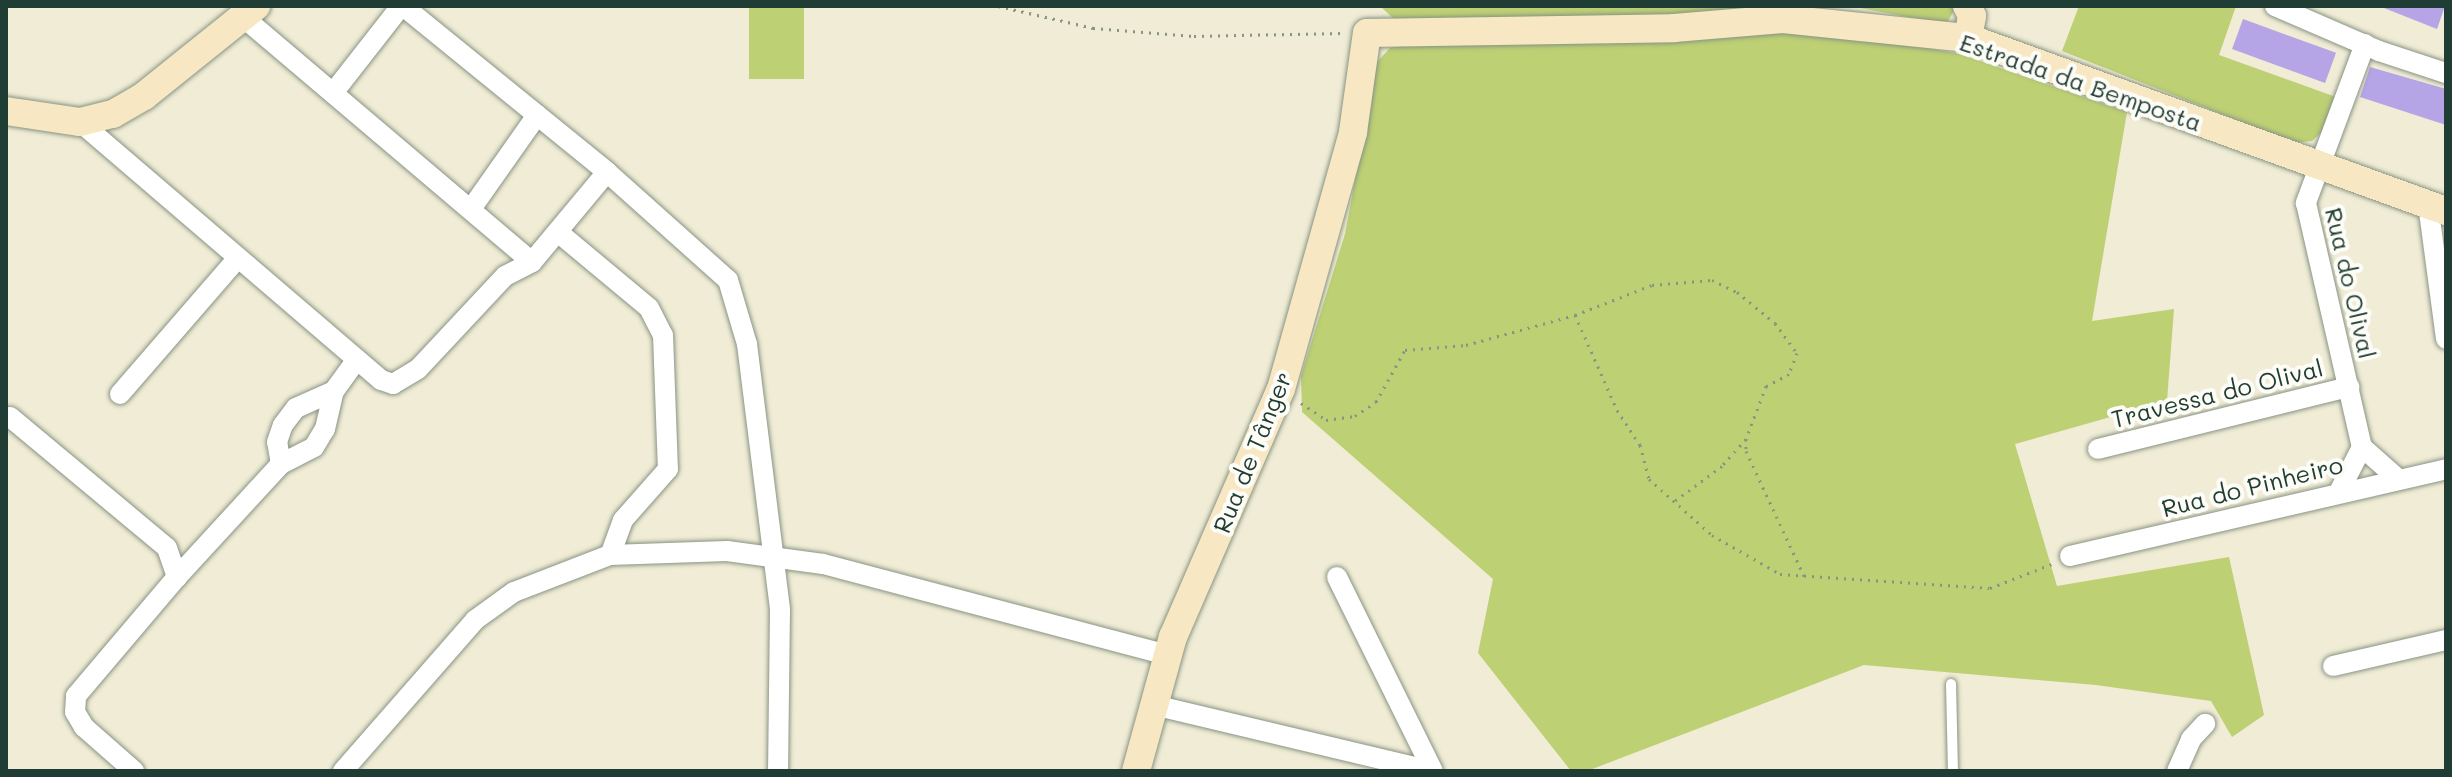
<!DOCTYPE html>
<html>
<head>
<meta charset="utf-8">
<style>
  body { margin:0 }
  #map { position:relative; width:2452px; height:777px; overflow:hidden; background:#f0ecd5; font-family:Mali,sans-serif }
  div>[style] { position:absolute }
  .green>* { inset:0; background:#bdd073; transform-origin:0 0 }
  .building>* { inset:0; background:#b5a4e6; transform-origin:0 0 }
  .path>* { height:3px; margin-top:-1.5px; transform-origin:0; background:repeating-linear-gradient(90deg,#889484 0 2px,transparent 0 8px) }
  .roads { filter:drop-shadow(0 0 2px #889484) drop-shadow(0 0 2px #889484) }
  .lane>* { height:10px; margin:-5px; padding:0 5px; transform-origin:5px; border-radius:5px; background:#fff }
  .street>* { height:20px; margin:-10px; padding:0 10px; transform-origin:10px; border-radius:10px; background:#fff }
  .secondary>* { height:28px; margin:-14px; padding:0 14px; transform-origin:14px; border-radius:14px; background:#f7e8c3 }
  span { translate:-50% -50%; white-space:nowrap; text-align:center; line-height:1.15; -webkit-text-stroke:8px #fdfcf7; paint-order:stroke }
  .street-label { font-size:24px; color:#1f3d34 }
  .frame { position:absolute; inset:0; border:8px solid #1f3d34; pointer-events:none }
</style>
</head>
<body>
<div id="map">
  <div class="green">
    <div style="left:749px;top:6px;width:55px;height:73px"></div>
    <div style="clip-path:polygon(1380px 6px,1771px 6px,1674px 14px,1396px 21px)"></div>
    <div style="clip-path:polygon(1850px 6px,1954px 6px,1955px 9px,1948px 21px,1939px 23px)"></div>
    <div style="clip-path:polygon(2079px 6px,2236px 6px,2219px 55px,2336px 97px,2322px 132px,2312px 141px,2295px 143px,2062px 51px)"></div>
    <div style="clip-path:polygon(1765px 31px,1844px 33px,1960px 54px,2127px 112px,2092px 321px,2174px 309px,2167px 401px,2015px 444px,2057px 586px,2229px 557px,2264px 715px,2232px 737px,2211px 701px,2096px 685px,1864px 665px,1587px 771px,1571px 771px,1478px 653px,1493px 579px,1302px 412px,1301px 376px,1345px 234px,1377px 62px,1390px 48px,1417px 42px)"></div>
  </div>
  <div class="building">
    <div style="clip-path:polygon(2379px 6px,2445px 6px,2437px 29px)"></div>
    <div style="left:2243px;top:19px;width:99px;height:32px;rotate:20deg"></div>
    <div style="clip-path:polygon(2370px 67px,2446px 89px,2446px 125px,2360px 97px)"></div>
  </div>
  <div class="path">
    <div style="left:998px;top:6px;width:98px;rotate:13deg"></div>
    <div style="left:1093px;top:28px;width:101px;rotate:4.5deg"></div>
    <div style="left:1194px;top:36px;width:149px;rotate:-1.2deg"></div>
    <div style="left:1575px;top:315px;width:83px;rotate:-21.3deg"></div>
    <div style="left:1652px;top:285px;width:60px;rotate:-4.8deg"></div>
    <div style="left:1712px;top:280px;width:28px;rotate:26deg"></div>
    <div style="left:1737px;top:292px;width:49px;rotate:39.2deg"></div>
    <div style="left:1775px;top:323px;width:37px;rotate:54deg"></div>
    <div style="left:1797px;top:353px;width:22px;rotate:111deg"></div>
    <div style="left:1789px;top:374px;width:26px;rotate:152deg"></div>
    <div style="left:1766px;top:386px;width:57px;rotate:110.7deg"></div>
    <div style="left:1746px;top:439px;width:36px;rotate:132deg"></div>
    <div style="left:1722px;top:466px;width:62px;rotate:143.5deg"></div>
    <div style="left:1301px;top:403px;width:30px;rotate:34deg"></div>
    <div style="left:1326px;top:420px;width:29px;rotate:-8deg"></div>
    <div style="left:1355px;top:416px;width:25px;rotate:-34deg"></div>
    <div style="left:1376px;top:402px;width:60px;rotate:-60.9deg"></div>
    <div style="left:1405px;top:350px;width:61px;rotate:-4.7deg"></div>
    <div style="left:1466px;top:345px;width:113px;rotate:-15.4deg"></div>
    <div style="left:1575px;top:315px;width:104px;rotate:66.1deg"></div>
    <div style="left:1617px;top:410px;width:42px;rotate:56.7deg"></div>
    <div style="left:1640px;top:445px;width:35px;rotate:75deg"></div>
    <div style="left:1649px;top:479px;width:84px;rotate:41.6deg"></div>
    <div style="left:1712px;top:535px;width:78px;rotate:29.8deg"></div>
    <div style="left:1780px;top:574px;width:210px;rotate:3.8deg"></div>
    <div style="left:1990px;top:588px;width:66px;rotate:-21.2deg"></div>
    <div style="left:1746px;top:439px;width:12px;rotate:90deg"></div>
    <div style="left:1746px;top:451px;width:140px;rotate:65.1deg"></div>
  </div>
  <div class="roads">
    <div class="lane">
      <div style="left:1951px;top:684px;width:87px;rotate:88.7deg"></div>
    </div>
    <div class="street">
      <div style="left:403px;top:6px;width:263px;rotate:39.1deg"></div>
      <div style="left:607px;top:172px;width:162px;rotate:41.8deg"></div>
      <div style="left:728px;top:280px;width:67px;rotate:73.5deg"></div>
      <div style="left:747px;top:344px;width:268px;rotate:82.9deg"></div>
      <div style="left:780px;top:610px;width:161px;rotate:90.7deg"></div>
      <div style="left:2275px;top:6px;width:113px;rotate:23.4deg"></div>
      <div style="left:2379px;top:51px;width:71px;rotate:18.2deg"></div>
      <div style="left:243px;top:17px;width:379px;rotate:40.3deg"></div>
      <div style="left:2365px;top:44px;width:170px;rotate:110.4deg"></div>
      <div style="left:2306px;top:203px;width:250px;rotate:77.1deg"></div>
      <div style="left:2362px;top:447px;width:48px;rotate:41.6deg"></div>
      <div style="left:333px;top:93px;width:110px;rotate:-52deg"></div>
      <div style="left:80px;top:122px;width:396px;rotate:40.6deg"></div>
      <div style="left:381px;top:380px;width:13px;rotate:18deg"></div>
      <div style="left:393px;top:384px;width:29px;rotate:-31deg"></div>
      <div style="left:418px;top:369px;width:127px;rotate:-46.9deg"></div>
      <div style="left:505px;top:276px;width:30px;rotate:-27deg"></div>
      <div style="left:532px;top:262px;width:117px;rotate:-50.2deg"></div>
      <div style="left:2428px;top:204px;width:136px;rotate:82.4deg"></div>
      <div style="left:471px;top:209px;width:115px;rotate:-54.9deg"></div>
      <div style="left:559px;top:233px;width:117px;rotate:39.8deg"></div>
      <div style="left:649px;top:308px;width:30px;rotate:63deg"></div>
      <div style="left:663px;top:335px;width:134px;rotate:87.9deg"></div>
      <div style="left:668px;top:469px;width:68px;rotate:131.4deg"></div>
      <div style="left:623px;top:520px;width:37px;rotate:110deg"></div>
      <div style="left:120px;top:394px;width:180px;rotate:-49.1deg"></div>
      <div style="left:10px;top:417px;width:204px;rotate:39.8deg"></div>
      <div style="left:167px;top:548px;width:31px;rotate:71deg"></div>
      <div style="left:2098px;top:449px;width:259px;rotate:-13.9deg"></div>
      <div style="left:281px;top:464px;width:22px;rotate:-100deg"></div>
      <div style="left:277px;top:442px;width:18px;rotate:-71deg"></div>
      <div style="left:283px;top:425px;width:21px;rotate:-53deg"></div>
      <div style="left:296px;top:408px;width:42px;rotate:-24.1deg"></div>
      <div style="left:2339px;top:492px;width:51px;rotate:-62.9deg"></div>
      <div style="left:2070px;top:556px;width:386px;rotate:-13deg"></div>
      <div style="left:1337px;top:577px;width:216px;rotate:63.7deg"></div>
      <div style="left:2333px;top:666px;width:116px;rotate:-13deg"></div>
      <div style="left:1154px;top:705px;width:286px;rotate:13.4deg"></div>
      <div style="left:134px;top:771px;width:67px;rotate:-138.7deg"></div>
      <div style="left:84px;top:727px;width:17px;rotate:-121deg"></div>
      <div style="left:75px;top:712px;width:16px;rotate:-86deg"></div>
      <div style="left:76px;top:696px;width:156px;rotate:-49.7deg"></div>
      <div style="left:177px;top:577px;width:154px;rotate:-47.4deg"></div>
      <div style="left:281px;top:464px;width:37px;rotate:-27deg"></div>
      <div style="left:314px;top:447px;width:21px;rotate:-59deg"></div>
      <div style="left:325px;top:429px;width:39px;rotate:-77deg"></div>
      <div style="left:334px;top:391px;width:39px;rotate:-54deg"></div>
      <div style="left:343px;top:771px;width:201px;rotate:-48.8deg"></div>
      <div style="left:475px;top:620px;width:48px;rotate:-35.7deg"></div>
      <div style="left:514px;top:592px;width:103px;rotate:-21.1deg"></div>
      <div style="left:610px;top:555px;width:117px;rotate:-2deg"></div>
      <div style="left:727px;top:551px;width:97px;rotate:7.7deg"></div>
      <div style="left:823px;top:564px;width:357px;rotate:14.8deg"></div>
      <div style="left:2177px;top:771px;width:35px;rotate:-66deg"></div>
      <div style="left:2191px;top:739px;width:21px;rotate:-47deg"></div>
    </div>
    <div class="secondary">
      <div style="left:1967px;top:6px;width:11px;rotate:63deg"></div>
      <div style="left:1972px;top:16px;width:22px;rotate:100deg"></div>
      <div style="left:6px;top:111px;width:75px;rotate:8.5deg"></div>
      <div style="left:80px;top:122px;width:34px;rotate:-14deg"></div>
      <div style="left:113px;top:114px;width:36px;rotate:-30deg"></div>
      <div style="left:144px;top:96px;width:144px;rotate:-38.8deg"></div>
      <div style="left:1136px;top:771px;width:139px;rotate:-74.6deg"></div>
      <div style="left:1173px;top:637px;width:270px;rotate:-66.5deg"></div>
      <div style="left:1281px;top:389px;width:267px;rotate:-74.3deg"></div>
      <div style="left:1353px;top:132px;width:100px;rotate:-82deg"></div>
      <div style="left:1367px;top:33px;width:307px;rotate:-0.9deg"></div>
      <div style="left:1674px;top:28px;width:109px;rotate:-4.7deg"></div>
      <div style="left:1783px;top:19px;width:186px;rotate:5.9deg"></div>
      <div style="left:1968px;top:38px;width:508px;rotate:19.9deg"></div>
    </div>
  </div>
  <div class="street-label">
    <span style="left:2081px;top:82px;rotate:19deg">Estrada da Bemposta</span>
    <span style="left:2351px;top:283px;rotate:77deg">Rua do Olival</span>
    <span style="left:2217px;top:393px;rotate:-14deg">Travessa do Olival</span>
    <span style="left:1252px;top:452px;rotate:-68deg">Rua de Tânger</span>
    <span style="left:2252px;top:486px;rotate:-14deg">Rua do Pinheiro</span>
  </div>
  <div class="frame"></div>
</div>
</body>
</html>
